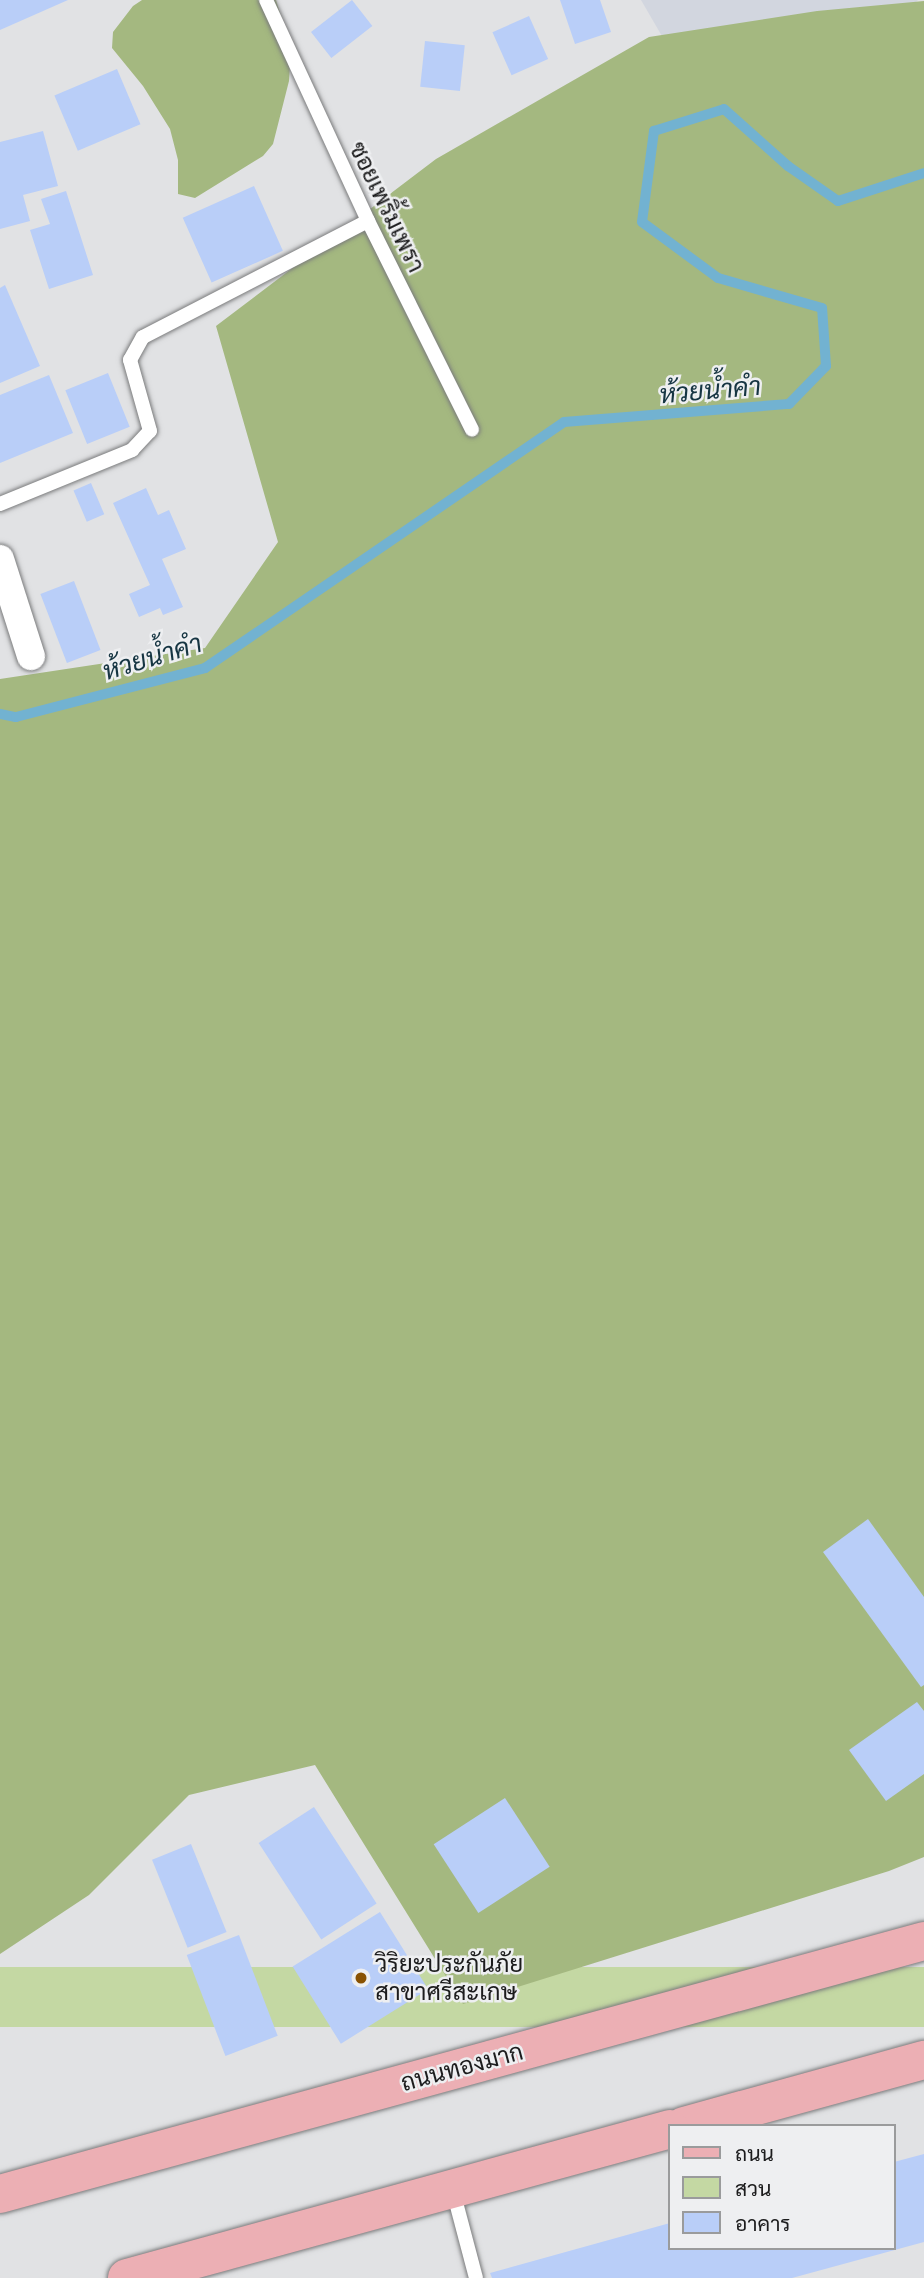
<!DOCTYPE html>
<html>
<head>
<meta charset="utf-8">
<style>
  body { margin:0 }
  #map { position:relative; width:924px; height:2278px; overflow:hidden; background:#e1e2e4; font-family:"Public Sans",Sarabun,sans-serif }
  div>[style] { position:absolute }
  .built>* { inset:0; background:#d2d6df }
  .green>* { inset:0; background:#c4d8a3; transform-origin:0 0 }
  .forest>* { inset:0; background:#a4b880 }
  .stream>* { height:10px; margin:-5px; padding:0 5px; transform-origin:5px; border-radius:5px; background:#72b2d1 }
  .building>* { inset:0; background:#b9cef8; transform-origin:0 0 }
  .roads { filter:drop-shadow(0 0 2px #7a7b7c) drop-shadow(0 0 2px #7a7b7c) }
  .lane>* { height:14px; margin:-7px; padding:0 7px; transform-origin:7px; border-radius:7px; background:#fff }
  .street>* { height:28px; margin:-14px; padding:0 14px; transform-origin:14px; border-radius:14px; background:#fff }
  .primary>* { height:38px; margin:-19px; padding:0 19px; transform-origin:19px; border-radius:19px; background:#ecafb4 }
  .dots>* { width:19px; height:19px; translate:-50% -50%; box-sizing:border-box; border:4px solid #eeeff1; border-radius:50% }
  span { translate:-50% -50%; white-space:nowrap; text-align:center; line-height:1.15; -webkit-text-stroke:5px #eeeff1; paint-order:stroke }
  .street-label { font-size:24px; color:#1c1c1d }
  .poi-label { font-size:24px; color:#1c1c1d }
  .left { translate:0 -50%; text-align:left }
  .water-label { font-size:26px; color:#163542; font-style:italic }
  .legend { position:absolute; left:668px; top:2124px; width:228px; height:126px; box-sizing:border-box; background:#eeeff1; border:2px solid #9a9b9c; margin:0; padding:9px 12px; list-style:none; font-size:21px; color:#1c1c1d }
  .legend li { display:flex; align-items:center; gap:14px; height:35px }
  .legend b { width:35px; border:2px solid #9a9b9c }
</style>
</head>
<body>
<div id="map">
  <div class="built">
    <div style="clip-path:polygon(641px 0,918px 0,882px 36px,688px 81px)"></div>
  </div>
  <div class="green">
    <div style="left:924px;top:1967px;width:60px;height:957px;rotate:90deg"></div>
  </div>
  <div class="forest">
    <div style="clip-path:polygon(142px 0,276px 0,291px 49px,289px 81px,273px 144px,263px 156px,195px 198px,178px 194px,178px 160px,170px 129px,143px 86px,112px 48px,113px 32px,133px 6px)"></div>
    <div style="clip-path:polygon(924px 1px,924px 1857px,889px 1871px,463px 2004px,315px 1765px,189px 1795px,89px 1895px,0 1954px,0 679px,205px 648px,278px 542px,216px 326px,436px 159px,649px 37px,817px 11px)"></div>
  </div>
  <div class="stream">
    <div style="left:0;top:714px;width:16px;rotate:11deg"></div>
    <div style="left:16px;top:717px;width:195px;rotate:-14.5deg"></div>
    <div style="left:205px;top:668px;width:435px;rotate:-34.4deg"></div>
    <div style="left:564px;top:422px;width:226px;rotate:-4.6deg"></div>
    <div style="left:789px;top:404px;width:53px;rotate:-45.8deg"></div>
    <div style="left:826px;top:366px;width:58px;rotate:-93.9deg"></div>
    <div style="left:822px;top:308px;width:108px;rotate:-163.9deg"></div>
    <div style="left:718px;top:278px;width:94px;rotate:-143.6deg"></div>
    <div style="left:642px;top:222px;width:92px;rotate:-82.5deg"></div>
    <div style="left:654px;top:131px;width:73px;rotate:-17.4deg"></div>
    <div style="left:724px;top:109px;width:86px;rotate:41.7deg"></div>
    <div style="left:788px;top:166px;width:61px;rotate:35deg"></div>
    <div style="left:838px;top:201px;width:90px;rotate:-18deg"></div>
  </div>
  <div class="building">
    <div style="clip-path:polygon(0 0,68px 0,0 30px)"></div>
    <div style="left:352px;top:0;width:33px;height:52px;rotate:52deg"></div>
    <div style="clip-path:polygon(560px 0,600px 0,611px 32px,575px 44px)"></div>
    <div style="left:529px;top:16px;width:47px;height:40px;rotate:66deg"></div>
    <div style="left:425px;top:41px;width:40px;height:46px;rotate:6deg"></div>
    <div style="left:117px;top:69px;width:60px;height:68px;rotate:67deg"></div>
    <div style="clip-path:polygon(43px 131px,58px 186px,23px 195px,30px 221px,0 229px,0 142px)"></div>
    <div style="left:254px;top:186px;width:71px;height:78px;rotate:66deg"></div>
    <div style="clip-path:polygon(66px 191px,93px 275px,49px 289px,30px 230px,50px 224px,41px 199px)"></div>
    <div style="clip-path:polygon(5px 285px,40px 366px,0 383px,0 288px)"></div>
    <div style="left:108px;top:373px;width:58px;height:46px;rotate:68deg"></div>
    <div style="clip-path:polygon(49px 375px,73px 433px,0 463px,0 395px)"></div>
    <div style="left:91px;top:483px;width:34px;height:19px;rotate:67deg"></div>
    <div style="clip-path:polygon(146px 488px,158px 515px,169px 510px,186px 549px,162px 559px,183px 607px,163px 615px,160px 608px,139px 617px,129px 594px,150px 585px,113px 503px)"></div>
    <div style="left:74px;top:581px;width:74px;height:36px;rotate:69deg"></div>
    <div style="clip-path:polygon(868px 1519px,924px 1597px,924px 1685px,921px 1687px,823px 1552px)"></div>
    <div style="clip-path:polygon(917px 1702px,924px 1711px,924px 1774px,886px 1801px,849px 1750px)"></div>
    <div style="left:505px;top:1798px;width:82px;height:85px;rotate:57deg"></div>
    <div style="left:314px;top:1807px;width:115px;height:66px;rotate:57deg"></div>
    <div style="left:191px;top:1844px;width:95px;height:42px;rotate:68deg"></div>
    <div style="left:380px;top:1912px;width:91px;height:103px;rotate:58deg"></div>
    <div style="left:239px;top:1935px;width:108px;height:56px;rotate:69deg"></div>
    <div style="clip-path:polygon(924px 2154px,924px 2242px,792px 2278px,492px 2278px,490px 2273px,670px 2223px,670px 2248px,894px 2248px,894px 2162px)"></div>
  </div>
  <div class="roads">
    <div class="lane">
      <div style="left:266px;top:0;width:243px;rotate:65.2deg"></div>
      <div style="left:368px;top:221px;width:233px;rotate:63.5deg"></div>
      <div style="left:0;top:504px;width:143px;rotate:-22.2deg"></div>
      <div style="left:132px;top:450px;width:26px;rotate:-47deg"></div>
      <div style="left:150px;top:431px;width:74px;rotate:-105.7deg"></div>
      <div style="left:130px;top:360px;width:26px;rotate:-61deg"></div>
      <div style="left:143px;top:337px;width:253px;rotate:-27.3deg"></div>
      <div style="left:453px;top:2191px;width:90px;rotate:75.2deg"></div>
    </div>
    <div class="street">
      <div style="left:0;top:559px;width:102px;rotate:72.3deg"></div>
    </div>
    <div class="primary">
      <div style="left:684px;top:2126px;width:249px;rotate:-15.4deg"></div>
      <div style="left:0;top:2194px;width:958px;rotate:-15.31deg"></div>
      <div style="left:127px;top:2278px;width:563px;rotate:-15.34deg"></div>
    </div>
  </div>
  <div class="dots">
    <div style="left:361px;top:1978px;background:#895202"></div>
  </div>
  <div class="street-label">
    <span style="left:387px;top:207px;rotate:64deg">ซอยเพริ้มเพรา</span>
    <span style="left:462px;top:2067px;rotate:-15deg">ถนนทองมาก</span>
  </div>
  <div class="poi-label">
    <span class="left" style="left:375px;top:1978px">วิริยะประกันภัย<br>สาขาศรีสะเกษ</span>
  </div>
  <div class="water-label">
    <span style="left:710px;top:390px;rotate:-5deg">ห้วยน้ำคำ</span>
    <span style="left:152px;top:657px;rotate:-17deg">ห้วยน้ำคำ</span>
  </div>
  <ul class="legend">
  <li><b style="height:9px;background:#ecafb4"></b>ถนน</li>
  <li><b style="height:19px;background:#c4d8a3"></b>สวน</li>
  <li><b style="height:19px;background:#b9cef8"></b>อาคาร</li>
  </ul>
</div>
</body>
</html>
